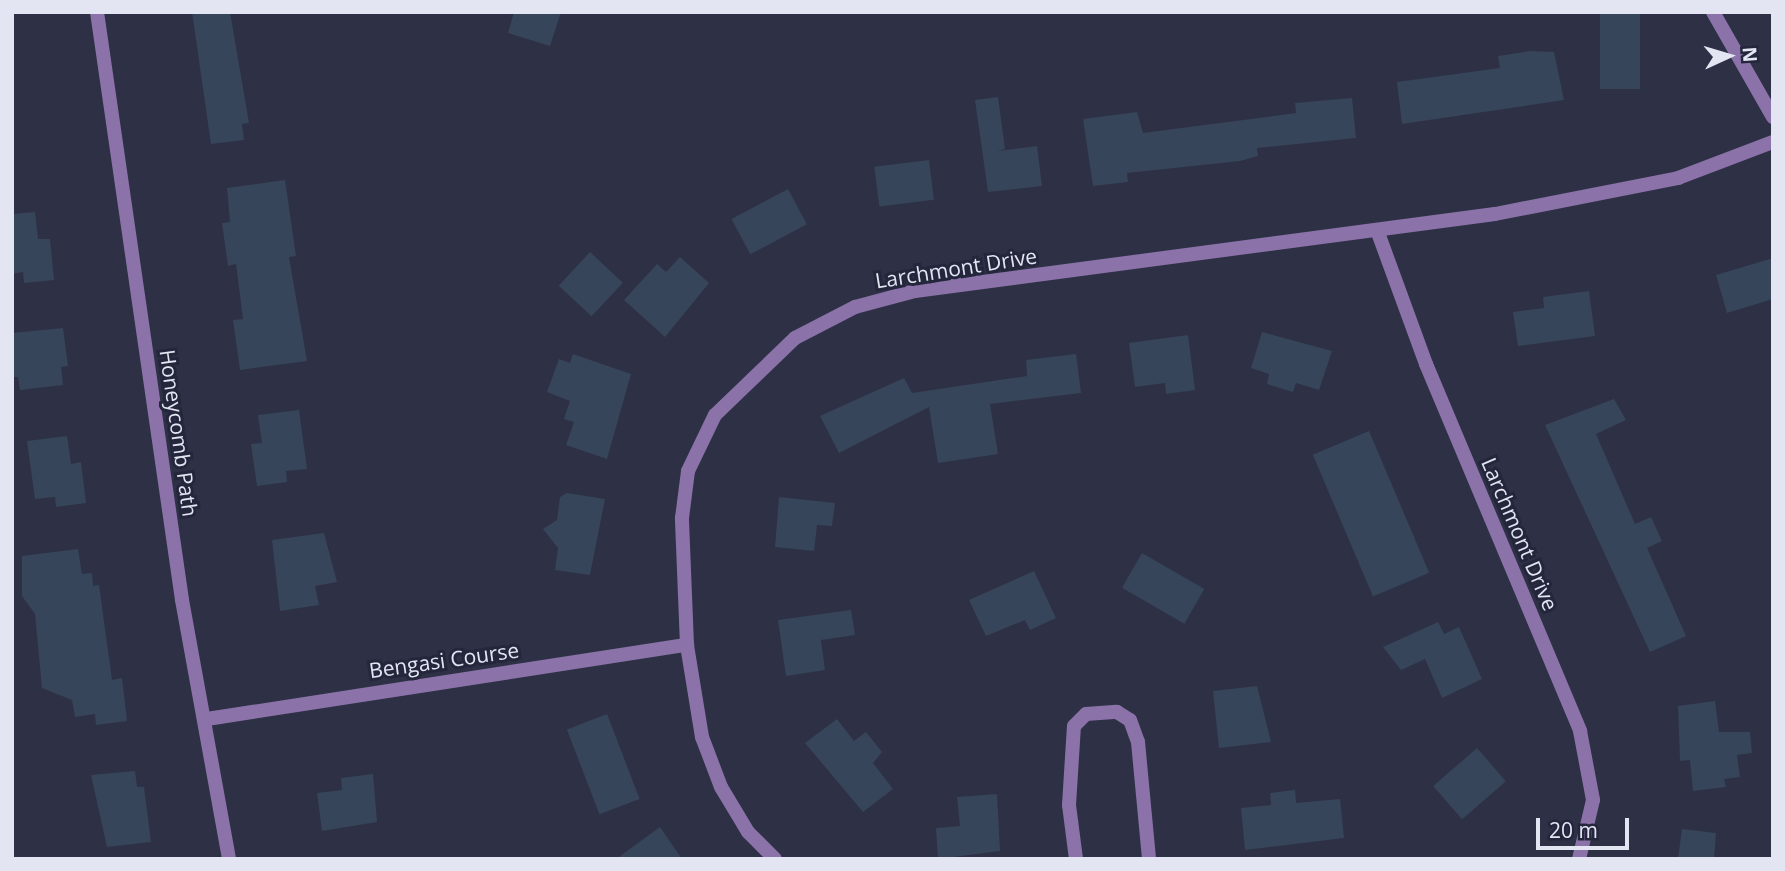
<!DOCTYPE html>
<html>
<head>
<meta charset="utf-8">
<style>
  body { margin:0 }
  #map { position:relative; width:1785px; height:871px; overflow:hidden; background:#2e3046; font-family:"Open Sans",sans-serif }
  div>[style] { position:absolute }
  .building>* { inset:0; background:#364559; transform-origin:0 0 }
  .minor>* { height:14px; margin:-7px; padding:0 7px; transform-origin:7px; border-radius:7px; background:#8b73a9 }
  span { translate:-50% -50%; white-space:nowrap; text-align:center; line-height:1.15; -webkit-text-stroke:6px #24263c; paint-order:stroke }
  .street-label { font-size:21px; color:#e3e5f3 }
  .frame { position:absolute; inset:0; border:14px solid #e3e5f3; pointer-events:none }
  .north { position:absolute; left:1694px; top:21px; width:70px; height:70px; -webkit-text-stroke:5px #24263c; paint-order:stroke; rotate:86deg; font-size:19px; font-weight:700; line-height:28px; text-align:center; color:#e3e5f3 }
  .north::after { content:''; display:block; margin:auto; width:24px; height:32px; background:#e3e5f3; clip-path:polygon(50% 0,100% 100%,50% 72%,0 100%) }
  .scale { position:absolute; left:1536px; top:818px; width:93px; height:32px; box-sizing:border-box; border:4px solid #e3e5f3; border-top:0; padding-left:9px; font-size:21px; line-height:24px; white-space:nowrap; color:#e3e5f3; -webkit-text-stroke:5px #24263c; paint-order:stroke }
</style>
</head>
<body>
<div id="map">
  <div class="building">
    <div style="clip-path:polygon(192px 12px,230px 12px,249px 123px,242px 124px,244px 140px,211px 144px)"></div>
    <div style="clip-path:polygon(514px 12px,561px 12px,550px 46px,508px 33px)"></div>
    <div style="left:1600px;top:12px;width:40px;height:77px"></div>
    <div style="clip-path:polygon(1531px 51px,1554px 52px,1564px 100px,1402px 124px,1397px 82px,1500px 68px,1498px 56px)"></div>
    <div style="clip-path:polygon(998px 97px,1005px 149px,997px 151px,1037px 146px,1042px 186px,988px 192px,975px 100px)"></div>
    <div style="clip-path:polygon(1352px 98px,1356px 138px,1257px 148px,1258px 156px,1240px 161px,1127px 173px,1128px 182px,1093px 186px,1083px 119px,1137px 112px,1143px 133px,1296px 113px,1295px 103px)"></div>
    <div style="left:929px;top:160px;width:40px;height:55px;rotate:83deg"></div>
    <div style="clip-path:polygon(285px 180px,296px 256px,289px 257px,307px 361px,240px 370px,233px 320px,243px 319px,236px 264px,228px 266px,222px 223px,230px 222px,227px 188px)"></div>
    <div style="left:788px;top:189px;width:40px;height:64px;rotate:62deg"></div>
    <div style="clip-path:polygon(35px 212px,38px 239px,50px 239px,54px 280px,24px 283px,23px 272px,12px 274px,12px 214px)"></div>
    <div style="left:590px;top:252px;width:45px;height:46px;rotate:43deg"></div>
    <div style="clip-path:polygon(680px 257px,709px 283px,665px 337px,624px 300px,657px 264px,666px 272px)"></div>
    <div style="clip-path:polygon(1773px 258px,1773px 299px,1727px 313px,1716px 275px)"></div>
    <div style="clip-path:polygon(1589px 291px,1595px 336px,1518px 346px,1513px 312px,1544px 308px,1543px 297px)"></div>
    <div style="clip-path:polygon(63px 328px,68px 366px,61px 367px,63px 385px,20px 390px,18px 377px,12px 377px,12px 333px)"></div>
    <div style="clip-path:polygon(1262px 332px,1332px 351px,1319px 390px,1296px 383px,1293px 392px,1267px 384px,1269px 374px,1251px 368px)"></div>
    <div style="clip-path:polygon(1188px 335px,1195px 390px,1166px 394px,1165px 383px,1135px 387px,1129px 343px)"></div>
    <div style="clip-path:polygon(573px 354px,631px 374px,607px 459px,566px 445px,574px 422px,564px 419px,570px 401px,547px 392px,559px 359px,570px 363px)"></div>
    <div style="clip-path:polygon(1076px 354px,1081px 393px,990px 404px,998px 454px,938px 463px,929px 407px,839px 453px,820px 416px,904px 378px,912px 393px,1027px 376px,1026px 360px)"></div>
    <div style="clip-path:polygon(1614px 399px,1626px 420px,1596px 434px,1635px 524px,1651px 517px,1662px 541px,1647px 548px,1686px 636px,1650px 652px,1545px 425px)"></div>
    <div style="clip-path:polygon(299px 410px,307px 469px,286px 471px,287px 482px,257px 486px,251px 444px,262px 443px,258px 415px)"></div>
    <div style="left:1369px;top:431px;width:154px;height:61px;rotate:67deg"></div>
    <div style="clip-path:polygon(67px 436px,71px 464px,81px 462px,86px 503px,56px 507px,55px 497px,35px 499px,27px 441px)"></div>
    <div style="clip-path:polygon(567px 493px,605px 499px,590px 575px,555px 570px,558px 548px,543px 529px,557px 520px,560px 497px)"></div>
    <div style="clip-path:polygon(779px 497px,835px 503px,832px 526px,817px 525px,814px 551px,775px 547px)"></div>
    <div style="clip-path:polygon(324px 533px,337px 582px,315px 586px,319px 605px,280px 611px,272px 540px)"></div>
    <div style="clip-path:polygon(78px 549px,82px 574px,92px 573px,93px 586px,99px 585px,112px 680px,122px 678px,127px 721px,96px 725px,95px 714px,75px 717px,72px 700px,42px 688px,35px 614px,22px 596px,22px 556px)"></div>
    <div style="left:1142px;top:553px;width:72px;height:40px;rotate:30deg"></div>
    <div style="clip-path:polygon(1034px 571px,1056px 618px,1030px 630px,1025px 620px,986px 636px,969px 600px)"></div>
    <div style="clip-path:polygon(851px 610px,855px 635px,821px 640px,825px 670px,786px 676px,778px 620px)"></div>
    <div style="clip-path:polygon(1438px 622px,1444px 634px,1459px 627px,1482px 679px,1442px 698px,1425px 659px,1401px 670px,1383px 647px)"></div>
    <div style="clip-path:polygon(1257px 686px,1271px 742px,1219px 748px,1213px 691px)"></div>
    <div style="clip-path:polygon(1715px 701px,1719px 732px,1750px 732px,1752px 753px,1737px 755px,1740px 777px,1724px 779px,1726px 787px,1693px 791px,1690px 760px,1680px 761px,1678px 706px)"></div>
    <div style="left:607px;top:714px;width:91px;height:43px;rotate:69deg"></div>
    <div style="clip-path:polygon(837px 719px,854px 741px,866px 732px,882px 752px,873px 763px,893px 789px,863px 812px,805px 743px)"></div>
    <div style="left:1477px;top:748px;width:44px;height:58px;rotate:49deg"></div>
    <div style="clip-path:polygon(135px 771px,137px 787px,144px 787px,151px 842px,107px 847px,91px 775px)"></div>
    <div style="clip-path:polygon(373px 774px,377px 822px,322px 831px,317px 793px,342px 790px,341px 778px)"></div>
    <div style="clip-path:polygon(1295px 790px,1296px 803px,1340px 799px,1344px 838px,1245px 850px,1241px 808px,1271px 805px,1270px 793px)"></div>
    <div style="clip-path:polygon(997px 794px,1000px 851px,938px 859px,936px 828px,960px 826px,957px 797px)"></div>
    <div style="clip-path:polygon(660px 827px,682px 859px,616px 859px)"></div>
    <div style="clip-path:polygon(1682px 829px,1716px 833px,1714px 859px,1678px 859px)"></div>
  </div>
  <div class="minor">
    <div style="left:97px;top:12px;width:594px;rotate:81.77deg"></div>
    <div style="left:182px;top:600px;width:263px;rotate:79.7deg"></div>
    <div style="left:1713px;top:12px;width:121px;rotate:60.3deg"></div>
    <div style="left:1377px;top:230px;width:143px;rotate:69.9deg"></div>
    <div style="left:1426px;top:364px;width:398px;rotate:67.2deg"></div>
    <div style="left:1580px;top:731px;width:70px;rotate:79.3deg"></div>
    <div style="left:1593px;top:800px;width:61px;rotate:103.3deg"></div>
    <div style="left:207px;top:719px;width:486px;rotate:-8.8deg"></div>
    <div style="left:775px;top:859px;width:38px;rotate:-135deg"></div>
    <div style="left:748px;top:832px;width:52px;rotate:-121deg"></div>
    <div style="left:721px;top:787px;width:53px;rotate:-110.8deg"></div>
    <div style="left:702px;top:737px;width:93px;rotate:-99.3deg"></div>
    <div style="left:687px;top:645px;width:127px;rotate:-92.3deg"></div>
    <div style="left:682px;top:518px;width:47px;rotate:-82.7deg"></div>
    <div style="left:688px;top:471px;width:62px;rotate:-64.3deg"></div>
    <div style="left:715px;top:415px;width:111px;rotate:-43.9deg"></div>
    <div style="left:795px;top:338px;width:68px;rotate:-27.3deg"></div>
    <div style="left:855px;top:307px;width:62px;rotate:-14.9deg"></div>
    <div style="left:915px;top:291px;width:585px;rotate:-7.56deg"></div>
    <div style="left:1495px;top:214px;width:187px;rotate:-11.1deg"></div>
    <div style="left:1678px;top:178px;width:102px;rotate:-20.8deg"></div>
    <div style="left:1076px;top:859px;width:54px;rotate:-97.4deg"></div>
    <div style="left:1069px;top:805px;width:79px;rotate:-86.4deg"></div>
    <div style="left:1074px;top:726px;width:17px;rotate:-45deg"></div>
    <div style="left:1086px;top:714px;width:31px;rotate:-4deg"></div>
    <div style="left:1117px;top:712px;width:15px;rotate:32deg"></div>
    <div style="left:1130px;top:720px;width:23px;rotate:70deg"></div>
    <div style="left:1138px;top:742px;width:118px;rotate:84.6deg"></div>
  </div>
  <div class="street-label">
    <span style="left:956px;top:268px;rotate:-9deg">Larchmont Drive</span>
    <span style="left:179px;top:433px;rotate:82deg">Honeycomb Path</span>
    <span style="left:1520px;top:534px;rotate:67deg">Larchmont Drive</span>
    <span style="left:444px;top:660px;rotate:-8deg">Bengasi Course</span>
  </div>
  <div class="frame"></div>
  <div class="north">N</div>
  <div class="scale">20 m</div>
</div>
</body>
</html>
